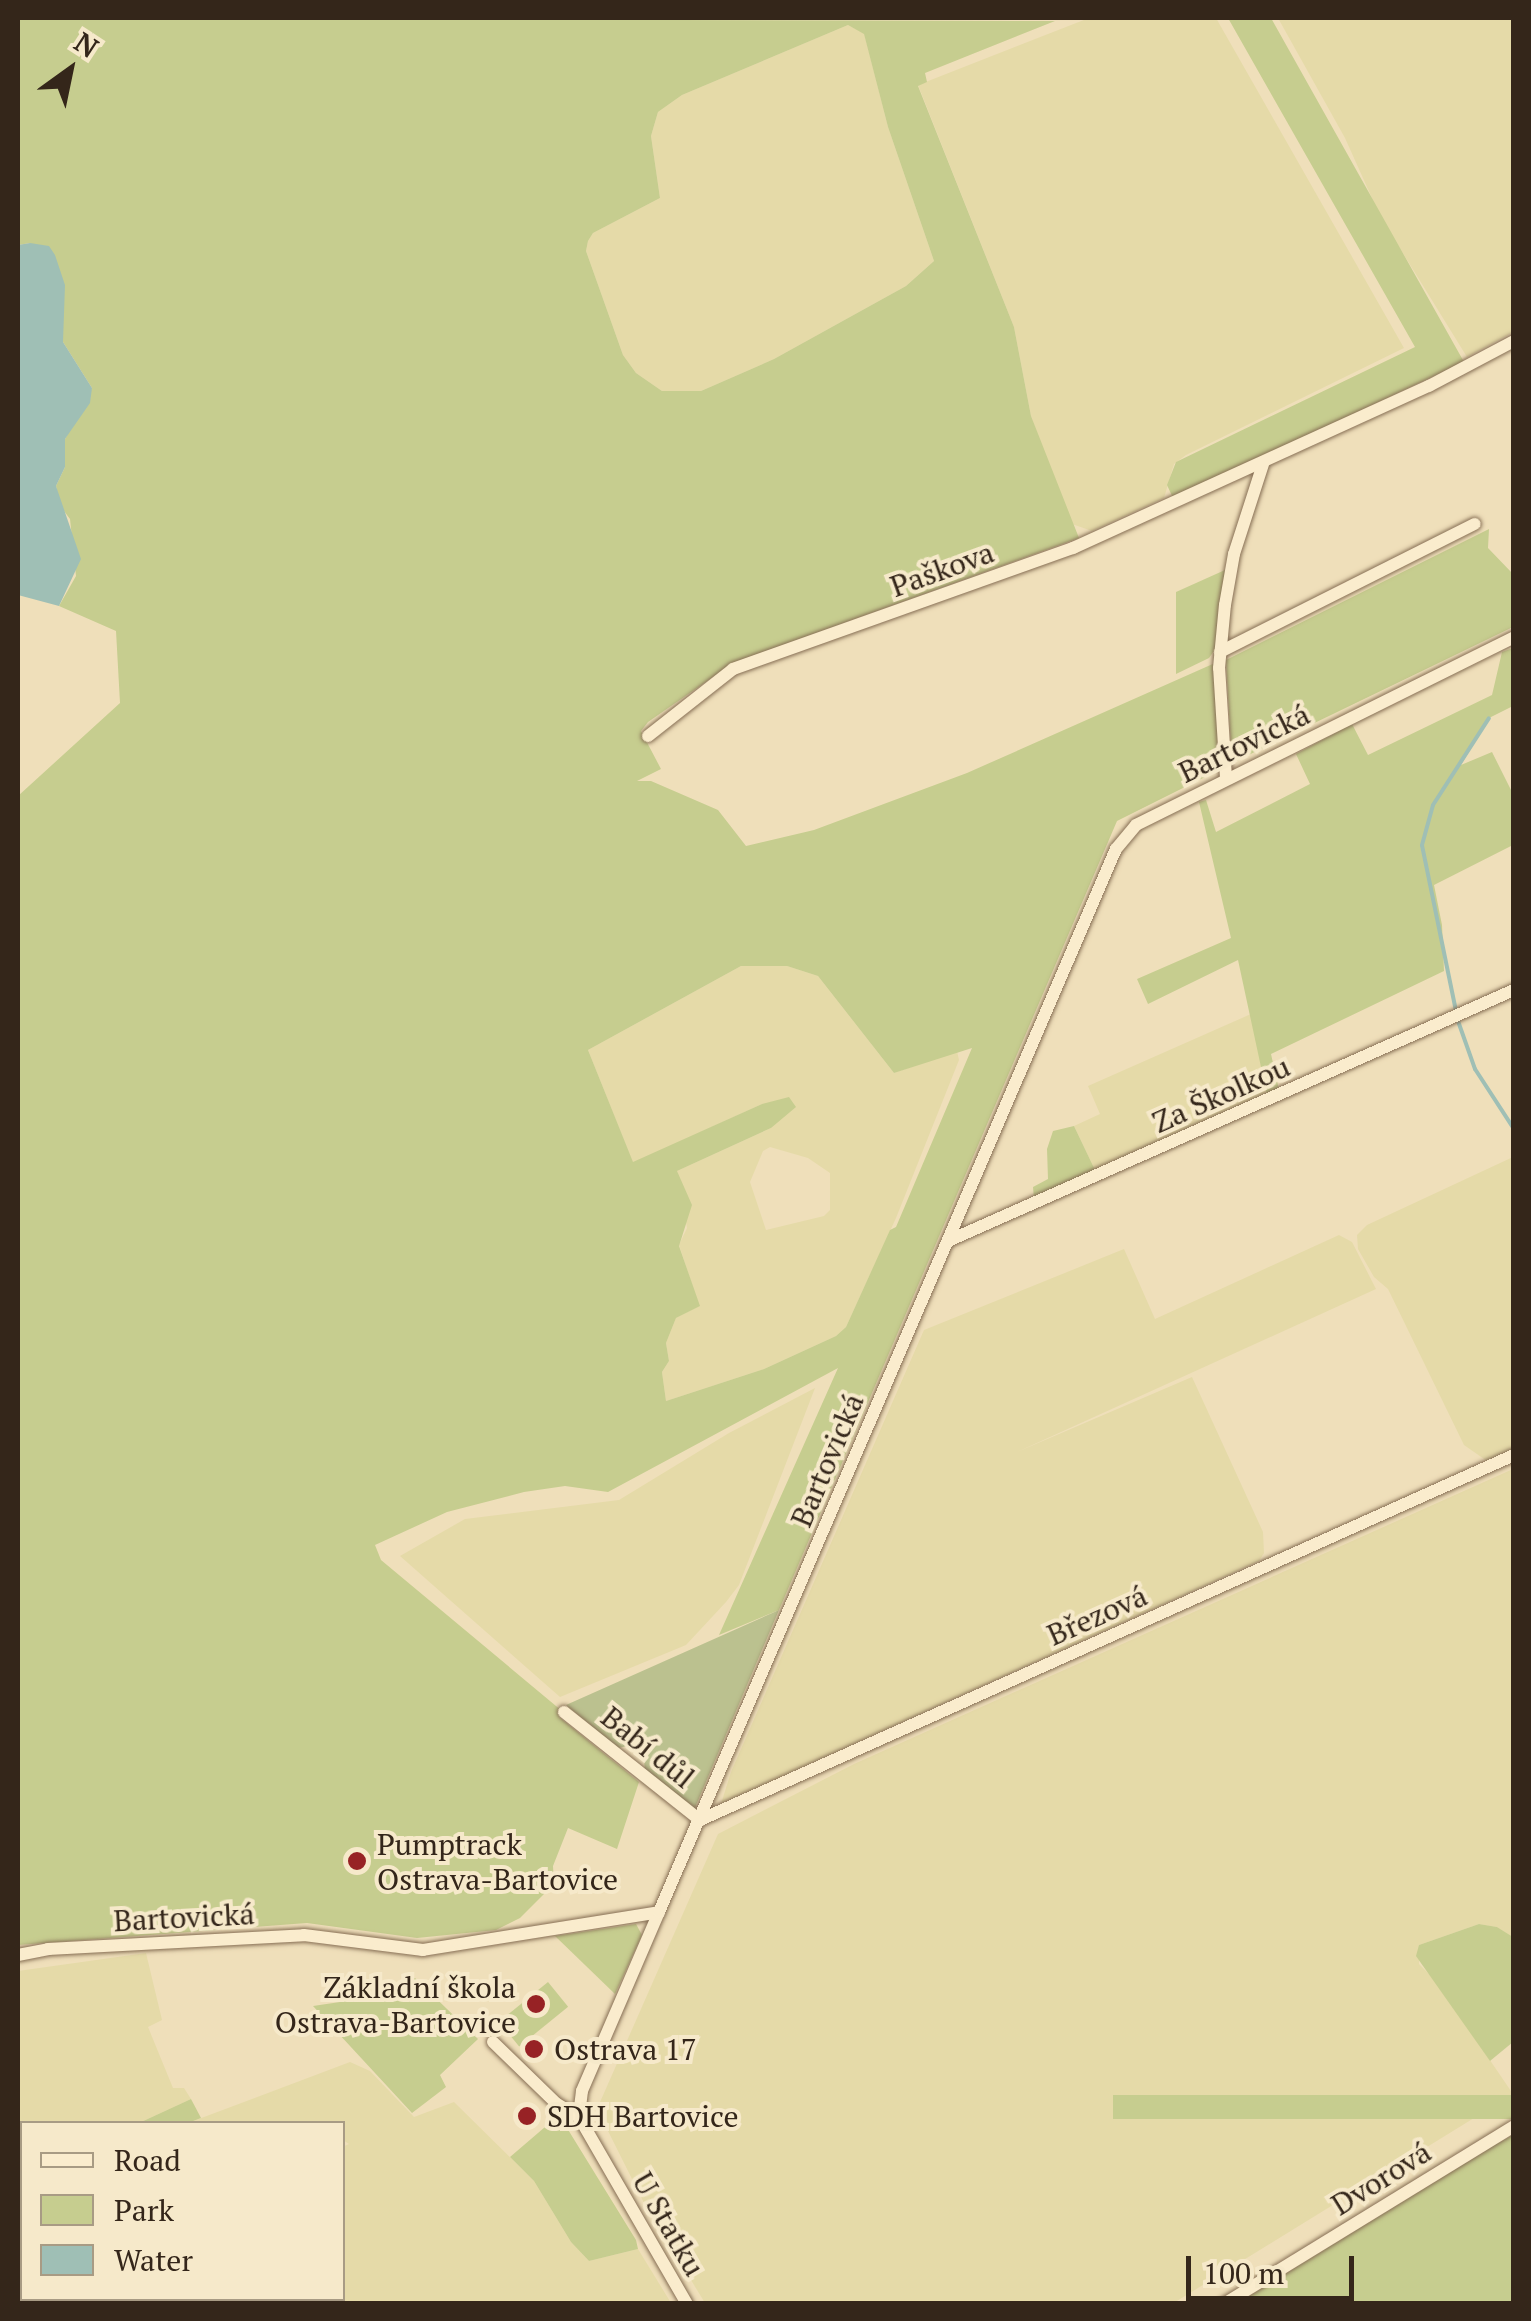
<!DOCTYPE html>
<html>
<head>
<meta charset="utf-8">
<style>
  body { margin:0 }
  #map { position:relative; width:1531px; height:2321px; overflow:hidden; background:#efdfba; font-family:"PT Serif",serif }
  div>[style] { position:absolute }
  .farmland>* { inset:0; background:#e5daa8 }
  .green>* { inset:0; background:#c6cd8f; transform-origin:0 0 }
  .cemetery>* { inset:0; background:#bbc18f }
  .water>* { inset:0; background:#9fbfb5 }
  .stream>* { height:4px; margin:-2px; padding:0 2px; transform-origin:2px; border-radius:2px; background:#9fbfb5 }
  .roads { filter:drop-shadow(0 0 2px #866e54) drop-shadow(0 0 2px #866e54) }
  .minor>* { height:12px; margin:-6px; padding:0 6px; transform-origin:6px; border-radius:6px; background:#faeccd }
  .dots>* { width:28px; height:28px; translate:-50% -50%; box-sizing:border-box; border:5px solid #f6e9ca; border-radius:50% }
  span { translate:-50% -50%; white-space:nowrap; text-align:center; line-height:1.15; -webkit-text-stroke:8px #f6e9ca; paint-order:stroke }
  .street-label { font-size:30px; color:#34261a }
  .poi-label { font-size:30px; color:#34261a }
  .left { translate:0 -50%; text-align:left }
  .right { translate:-100% -50%; text-align:right }
  .frame { position:absolute; inset:0; border:20px solid #34261a; pointer-events:none }
  .legend { position:absolute; left:20px; top:2121px; width:325px; height:180px; box-sizing:border-box; background:#f6e9ca; border:2px solid #a89b84; margin:0; padding:12px 18px; list-style:none; font-size:30px; color:#34261a }
  .legend li { display:flex; align-items:center; gap:20px; height:50px }
  .legend b { width:50px; border:2px solid #a89b84 }
  .north { position:absolute; left:20px; top:20px; width:100px; height:100px; -webkit-text-stroke:8px #f6e9ca; paint-order:stroke; rotate:33deg; font-size:28px; font-weight:700; line-height:40px; text-align:center; color:#34261a }
  .north::after { content:''; display:block; margin:auto; width:35px; height:45px; background:#34261a; clip-path:polygon(50% 0,100% 100%,50% 72%,0 100%) }
  .scale { position:absolute; left:1186px; top:2256px; width:168px; height:45px; box-sizing:border-box; border:5px solid #34261a; border-top:0; padding-left:12px; font-size:30px; line-height:35px; white-space:nowrap; color:#34261a; -webkit-text-stroke:8px #f6e9ca; paint-order:stroke }
</style>
</head>
<body>
<div id="map">
  <div class="farmland">
    <div style="clip-path:polygon(1089px 18px,1216px 18px,1404px 348px,1186px 455px,1174px 464px,1164px 498px,1092px 531px,1072px 524px,1059px 495px,1031px 416px,1014px 327px,918px 85px)"></div>
    <div style="clip-path:polygon(1278px 18px,1513px 18px,1513px 332px,1467px 357px,1380px 216px,1345px 138px)"></div>
    <div style="clip-path:polygon(848px 25px,864px 33px,888px 127px,934px 261px,906px 286px,774px 359px,701px 391px,662px 391px,636px 373px,623px 355px,586px 251px,588px 241px,593px 233px,660px 198px,651px 136px,658px 112px,682px 95px)"></div>
    <div style="clip-path:polygon(evenodd,741px 966px,787px 966px,818px 976px,894px 1073px,957px 1051px,959px 1060px,896px 1218px,846px 1327px,836px 1336px,764px 1369px,666px 1401px,662px 1372px,669px 1361px,666px 1343px,676px 1318px,699px 1306px,679px 1245px,687px 1228px,677px 1171px,771px 1128px,780px 1117px,762px 1104px,633px 1163px,588px 1050px,741px 966px,770px 1147px,808px 1158px,830px 1173px,830px 1210px,824px 1216px,766px 1230px,750px 1182px,763px 1151px,770px 1147px)"></div>
    <div style="clip-path:polygon(1251px 1014px,1267px 1095px,1095px 1170px,1074px 1126px,1100px 1114px,1088px 1086px)"></div>
    <div style="clip-path:polygon(1513px 1157px,1513px 1451px,1487px 1461px,1464px 1445px,1388px 1289px,1374px 1277px,1358px 1249px,1357px 1235px,1367px 1225px)"></div>
    <div style="clip-path:polygon(1339px 1235px,1352px 1242px,1376px 1289px,1017px 1452px,1192px 1377px,1263px 1532px,1264px 1553px,1259px 1561px,721px 1804px,731px 1772px,924px 1330px,1124px 1249px,1155px 1319px)"></div>
    <div style="clip-path:polygon(815px 1388px,739px 1585px,726px 1602px,686px 1645px,560px 1697px,400px 1556px,465px 1519px,619px 1500px,729px 1433px)"></div>
    <div style="clip-path:polygon(1513px 1469px,1513px 1937px,1497px 1927px,1479px 1924px,1419px 1945px,1419px 1964px,1436px 1981px,1513px 2094px,1172px 2304px,705px 2303px,644px 2203px,597px 2109px,718px 1834px,854px 1764px)"></div>
    <div style="clip-path:polygon(146px 1953px,162px 2020px,148px 2027px,173px 2088px,184px 2088px,191px 2099px,139px 2123px,22px 2124px,22px 2135px,18px 2137px,18px 1971px)"></div>
    <div style="clip-path:polygon(350px 2062px,370px 2071px,414px 2117px,454px 2102px,534px 2181px,571px 2242px,589px 2261px,638px 2249px,671px 2303px,193px 2304px,187px 2299px,342px 2298px,342px 2147px,349px 2144px,343px 2140px,342px 2124px,188px 2123px)"></div>
  </div>
  <div class="green">
    <div style="clip-path:polygon(evenodd,18px 18px,1055px 21px,925px 73px,927px 82px,918px 86px,1014px 327px,1031px 416px,1079px 538px,733px 663px,648px 722px,641px 731px,661px 769px,637px 781px,651px 781px,718px 810px,746px 846px,814px 830px,967px 773px,1215px 663px,1221px 769px,1117px 821px,779px 1610px,719px 1635px,838px 1368px,608px 1492px,565px 1486px,524px 1492px,447px 1512px,375px 1545px,381px 1560px,562px 1711px,559px 1717px,639px 1782px,617px 1849px,568px 1828px,553px 1866px,554px 1884px,520px 1918px,496px 1930px,417px 1938px,307px 1923px,18px 1945px,18px 796px,120px 703px,116px 631px,59px 606px,76px 576px,70px 519px,61px 507px,56px 486px,65px 467px,65px 439px,92px 388px,63px 342px,30px 243px,18px 245px,18px 18px,848px 25px,864px 34px,888px 127px,934px 261px,906px 286px,774px 359px,701px 391px,662px 391px,636px 373px,623px 355px,586px 251px,588px 241px,593px 233px,660px 198px,651px 136px,658px 112px,682px 95px,848px 25px,18px 18px,741px 966px,787px 966px,818px 976px,894px 1073px,972px 1048px,896px 1227px,890px 1230px,846px 1327px,836px 1336px,764px 1369px,666px 1401px,662px 1372px,669px 1361px,666px 1343px,676px 1318px,700px 1306px,679px 1246px,692px 1205px,677px 1171px,771px 1128px,796px 1107px,789px 1097px,762px 1104px,633px 1162px,588px 1050px,741px 966px)"></div>
    <div style="clip-path:polygon(1228px 18px,1271px 18px,1464px 362px,1173px 498px,1167px 485px,1176px 462px,1415px 347px)"></div>
    <div style="clip-path:polygon(1489px 529px,1488px 548px,1513px 574px,1513px 627px,1232px 763px,1226px 660px)"></div>
    <div style="clip-path:polygon(1225px 570px,1216px 648px,1209px 658px,1176px 674px,1176px 592px)"></div>
    <div style="clip-path:polygon(1513px 648px,1513px 706px,1489px 718px,1461px 765px,1492px 752px,1513px 794px,1513px 845px,1434px 885px,1442px 925px,1444px 971px,1271px 1054px,1279px 1090px,1267px 1095px,1238px 960px,1148px 1004px,1137px 979px,1231px 938px,1199px 802px,1206px 800px,1216px 832px,1310px 784px,1296px 754px,1352px 724px,1368px 755px,1492px 695px,1502px 652px)"></div>
    <div style="clip-path:polygon(1074px 1126px,1095px 1170px,1034px 1199px,1033px 1187px,1048px 1179px,1047px 1149px,1053px 1131px)"></div>
    <div style="clip-path:polygon(636px 1924px,642px 1935px,615px 1994px,555px 1936px)"></div>
    <div style="clip-path:polygon(1479px 1924px,1497px 1927px,1513px 1937px,1513px 2042px,1490px 2061px,1416px 1956px,1419px 1945px)"></div>
    <div style="clip-path:polygon(415px 1978px,478px 2039px,440px 2075px,446px 2087px,412px 2113px,313px 2006px,340px 2002px)"></div>
    <div style="left:548px;top:1982px;width:32px;height:63px;rotate:51deg"></div>
    <div style="left:1513px;top:2095px;width:24px;height:400px;rotate:90deg"></div>
    <div style="clip-path:polygon(191px 2099px,201px 2118px,188px 2123px,139px 2123px)"></div>
    <div style="clip-path:polygon(559px 2115px,636px 2240px,638px 2249px,589px 2261px,571px 2242px,534px 2181px,510px 2157px)"></div>
    <div style="clip-path:polygon(1513px 2135px,1513px 2303px,1238px 2303px,1495px 2145px)"></div>
    <div style="clip-path:polygon(30px 2299px,187px 2298px,193px 2303px,20px 2303px)"></div>
  </div>
  <div class="cemetery">
    <div style="clip-path:polygon(779px 1610px,694px 1810px,645px 1770px,643px 1752px,633px 1745px,618px 1748px,566px 1705px)"></div>
  </div>
  <div class="water">
    <div style="clip-path:polygon(30px 243px,49px 246px,55px 255px,65px 285px,63px 342px,92px 388px,90px 403px,65px 439px,65px 467px,56px 486px,81px 559px,59px 606px,18px 595px,18px 245px)"></div>
  </div>
  <div class="stream">
    <div style="left:1456px;top:1011px;width:169px;rotate:-101.6deg"></div>
    <div style="left:1422px;top:845px;width:41px;rotate:-74.6deg"></div>
    <div style="left:1433px;top:805px;width:103px;rotate:-57.2deg"></div>
    <div style="left:1458px;top:1021px;width:51px;rotate:70.5deg"></div>
    <div style="left:1475px;top:1069px;width:72px;rotate:57deg"></div>
  </div>
  <div class="roads">
    <div class="minor">
      <div style="left:1220px;top:652px;width:285px;rotate:-26.7deg"></div>
      <div style="left:648px;top:736px;width:108px;rotate:-38.2deg"></div>
      <div style="left:733px;top:669px;width:361px;rotate:-19.6deg"></div>
      <div style="left:1073px;top:548px;width:391px;rotate:-24.5deg"></div>
      <div style="left:1429px;top:386px;width:96px;rotate:-27.9deg"></div>
      <div style="left:1226px;top:778px;width:110px;rotate:-93.6deg"></div>
      <div style="left:1219px;top:668px;width:63px;rotate:-84.6deg"></div>
      <div style="left:1225px;top:605px;width:52px;rotate:-80deg"></div>
      <div style="left:1234px;top:554px;width:95px;rotate:-72.1deg"></div>
      <div style="left:948px;top:1241px;width:619px;rotate:-23.92deg"></div>
      <div style="left:564px;top:1712px;width:174px;rotate:38.5deg"></div>
      <div style="left:700px;top:1820px;width:892px;rotate:-24.15deg"></div>
      <div style="left:659px;top:1912px;width:195px;rotate:113.3deg"></div>
      <div style="left:582px;top:2091px;width:26px;rotate:97deg"></div>
      <div style="left:579px;top:2117px;width:216px;rotate:60deg"></div>
      <div style="left:18px;top:1955px;width:31px;rotate:-11deg"></div>
      <div style="left:48px;top:1949px;width:256px;rotate:-3.1deg"></div>
      <div style="left:304px;top:1935px;width:120px;rotate:7.2deg"></div>
      <div style="left:423px;top:1950px;width:239px;rotate:-9.1deg"></div>
      <div style="left:659px;top:1912px;width:1157px;rotate:-66.74deg"></div>
      <div style="left:1116px;top:849px;width:31px;rotate:-50deg"></div>
      <div style="left:1136px;top:825px;width:422px;rotate:-26.4deg"></div>
      <div style="left:493px;top:2042px;width:89px;rotate:44.1deg"></div>
      <div style="left:557px;top:2104px;width:26px;rotate:31deg"></div>
      <div style="left:1224px;top:2304px;width:340px;rotate:-31.5deg"></div>
    </div>
  </div>
  <div class="dots">
    <div style="left:357px;top:1861px;background:#972225"></div>
    <div style="left:536px;top:2004px;background:#972225"></div>
    <div style="left:534px;top:2049px;background:#972225"></div>
    <div style="left:527px;top:2116px;background:#972225"></div>
  </div>
  <div class="street-label">
    <span style="left:942px;top:569px;rotate:-20deg">Paškova</span>
    <span style="left:1244px;top:743px;rotate:-26deg">Bartovická</span>
    <span style="left:1221px;top:1094px;rotate:-24deg">Za Školkou</span>
    <span style="left:827px;top:1460px;rotate:-67deg">Bartovická</span>
    <span style="left:1097px;top:1615px;rotate:-24deg">Březová</span>
    <span style="left:648px;top:1747px;rotate:39deg">Babí důl</span>
    <span style="left:184px;top:1917px;rotate:-3deg">Bartovická</span>
    <span style="left:1381px;top:2178px;rotate:-32deg">Dvorová</span>
    <span style="left:669px;top:2224px;rotate:60deg">U Statku</span>
  </div>
  <div class="poi-label">
    <span class="left" style="left:377px;top:1861px">Pumptrack<br>Ostrava-Bartovice</span>
    <span class="right" style="left:516px;top:2004px">Základní škola<br>Ostrava-Bartovice</span>
    <span class="left" style="left:554px;top:2049px">Ostrava 17</span>
    <span class="left" style="left:547px;top:2116px">SDH Bartovice</span>
  </div>
  <div class="frame"></div>
  <ul class="legend">
  <li><b style="height:12px;background:#faeccd"></b>Road</li>
  <li><b style="height:28px;background:#c6cd8f"></b>Park</li>
  <li><b style="height:28px;background:#9fbfb5"></b>Water</li>
  </ul>
  <div class="north">N</div>
  <div class="scale">100 m</div>
</div>
</body>
</html>
